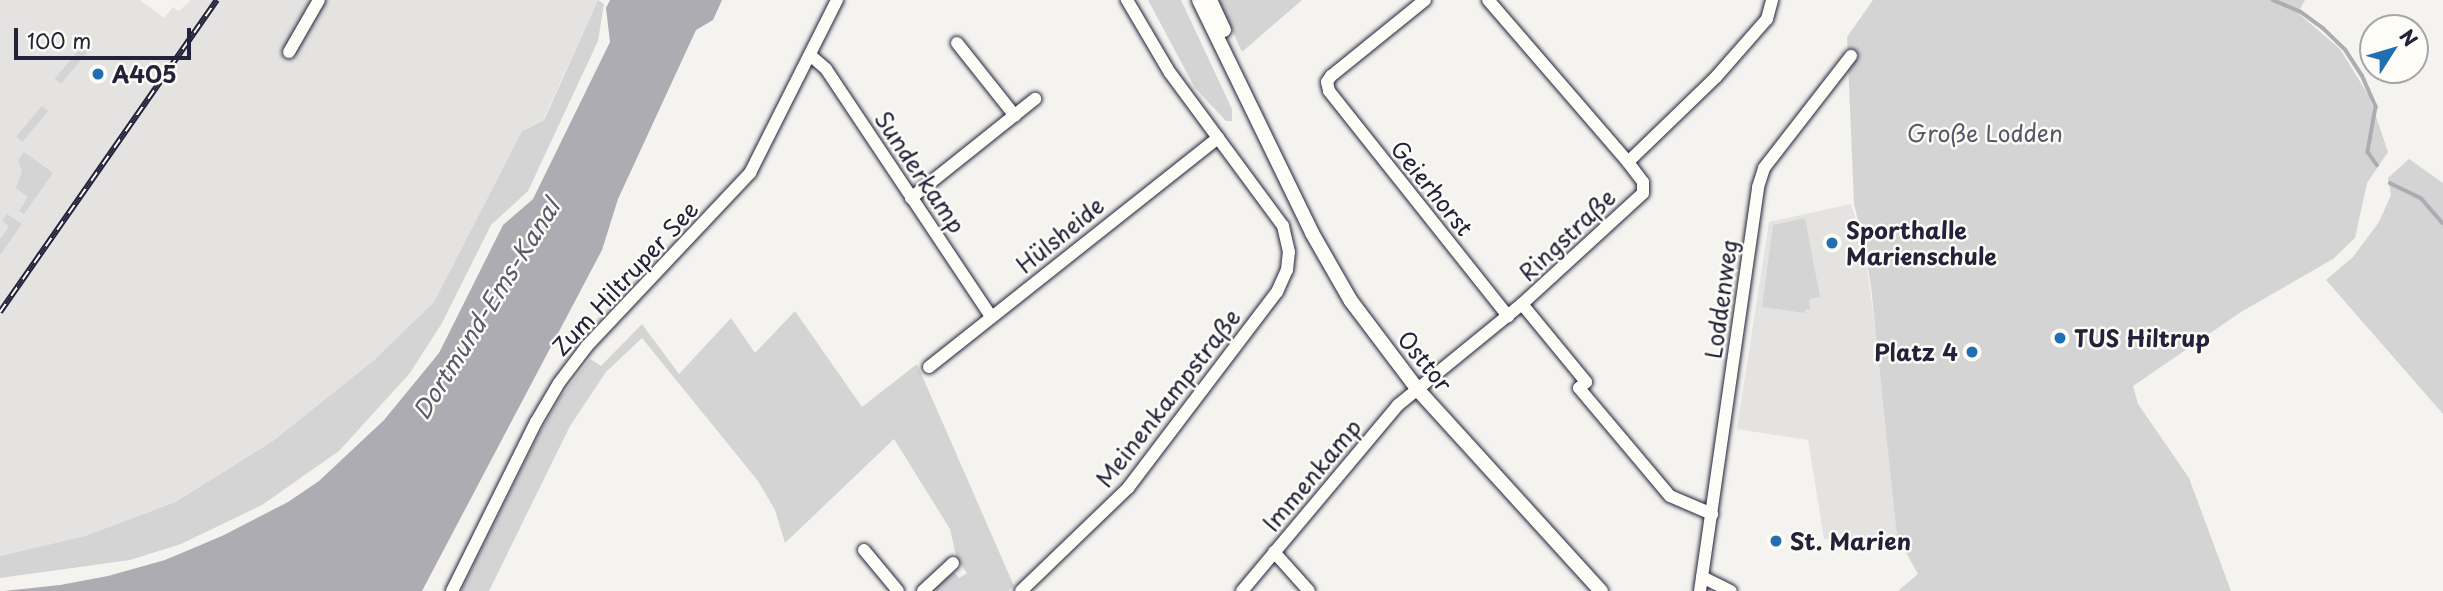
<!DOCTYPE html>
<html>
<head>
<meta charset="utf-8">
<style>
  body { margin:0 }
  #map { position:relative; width:2443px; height:591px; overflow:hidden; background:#f4f3ef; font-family:"Playpen Sans",sans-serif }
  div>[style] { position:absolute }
  .built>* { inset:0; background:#e4e3e2 }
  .green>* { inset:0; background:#d5d4d5; transform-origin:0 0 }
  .water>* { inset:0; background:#acacb2 }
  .stream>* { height:3.5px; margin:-1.75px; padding:0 1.75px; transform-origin:1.75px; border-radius:1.75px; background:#acacb2 }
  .roads { filter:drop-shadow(0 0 2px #22223b) drop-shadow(0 0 2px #22223b) }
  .minor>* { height:12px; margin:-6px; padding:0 6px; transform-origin:6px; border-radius:6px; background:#fdfcf7 }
  .major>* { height:14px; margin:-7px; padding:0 7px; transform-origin:7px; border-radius:7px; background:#fdfcf7 }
  .rail>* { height:6px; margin-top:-3px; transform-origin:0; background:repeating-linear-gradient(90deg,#fdfcf7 0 10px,#22223b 0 20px); box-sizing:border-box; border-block:2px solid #22223b }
  .dots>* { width:19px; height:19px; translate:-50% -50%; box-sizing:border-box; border:4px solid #fdfcf7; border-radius:50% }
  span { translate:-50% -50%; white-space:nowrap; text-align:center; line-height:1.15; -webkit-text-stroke:5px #fdfcf7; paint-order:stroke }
  .poi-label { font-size:23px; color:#22223b; font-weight:700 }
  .left { translate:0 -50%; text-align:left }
  .right { translate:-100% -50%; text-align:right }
  .park-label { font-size:23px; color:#585769 }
  .street-label { font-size:23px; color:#22223b }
  .water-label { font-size:24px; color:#59596b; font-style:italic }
  .north { position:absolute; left:2359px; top:14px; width:70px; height:70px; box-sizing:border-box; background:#fdfcf7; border:2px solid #a5a5ac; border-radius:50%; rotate:53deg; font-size:19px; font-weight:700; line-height:28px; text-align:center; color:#22223b }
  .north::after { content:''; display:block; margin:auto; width:24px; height:32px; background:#1f6fb2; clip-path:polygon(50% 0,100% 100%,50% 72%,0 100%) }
  .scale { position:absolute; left:14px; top:28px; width:177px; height:32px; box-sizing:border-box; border:4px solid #22223b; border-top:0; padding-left:9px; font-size:21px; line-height:24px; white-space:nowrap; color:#22223b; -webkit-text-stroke:5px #fdfcf7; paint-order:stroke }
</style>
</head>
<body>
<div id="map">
  <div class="built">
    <div style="clip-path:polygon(0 0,140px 0,164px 18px,173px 7px,179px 11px,191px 0,598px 0,543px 120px,522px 131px,434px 302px,373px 361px,273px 441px,174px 502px,85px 536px,0 556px)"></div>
    <div style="clip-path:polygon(1851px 204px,1864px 245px,1880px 363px,1897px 537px,1824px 539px,1808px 440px,1737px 429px,1769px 222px)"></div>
  </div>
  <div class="green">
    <div style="clip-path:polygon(598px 0,604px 4px,598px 41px,528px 191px,491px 225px,442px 323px,410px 373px,339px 451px,262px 505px,181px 544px,130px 560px,0 578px,0 556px,85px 536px,175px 502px,273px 441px,373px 361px,434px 302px,522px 131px,544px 120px)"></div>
    <div style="clip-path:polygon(1148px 0,1181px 0,1232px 109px,1232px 121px,1226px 121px,1195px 88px)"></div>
    <div style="clip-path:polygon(1218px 0,1302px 0,1242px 52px)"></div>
    <div style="clip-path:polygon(1873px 0,2305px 0,2298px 13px,2340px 49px,2369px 96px,2388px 152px,2367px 183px,2355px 238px,2333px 259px,2241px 312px,2133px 386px,2138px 404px,2189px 478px,2231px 591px,1898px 591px,1918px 574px,1897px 537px,1871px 287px,1865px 248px,1854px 204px,1847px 37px)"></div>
    <div style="left:83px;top:45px;width:8px;height:44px;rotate:40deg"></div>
    <div style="left:42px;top:106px;width:8px;height:40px;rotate:40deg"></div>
    <div style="clip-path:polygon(24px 152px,53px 173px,24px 214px,19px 211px,28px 197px,16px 188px,22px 171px,18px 160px)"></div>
    <div style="clip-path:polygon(2409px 159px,2443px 183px,2443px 414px,2326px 280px,2353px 257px,2379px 222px,2391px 195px,2388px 178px)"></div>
    <div style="clip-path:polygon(7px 214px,22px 224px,0 255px,0 239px,9px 226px,2px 221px)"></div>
    <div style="clip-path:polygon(1805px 218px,1820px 297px,1809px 299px,1810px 310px,1806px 309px,1805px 313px,1762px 307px,1773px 225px)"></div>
    <div style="clip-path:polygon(795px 311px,862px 407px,917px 364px,1014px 586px,1008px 591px,931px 591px,954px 572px,959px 578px,967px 573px,957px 560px,950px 529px,894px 439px,785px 543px,775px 510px,758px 481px,642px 338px,606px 372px,570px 426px,489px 591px,461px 591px,539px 434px,560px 398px,590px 359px,601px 366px,642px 324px,679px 374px,731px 318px,755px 353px)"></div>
  </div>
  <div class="water">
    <div style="clip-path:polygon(610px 0,722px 0,713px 20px,696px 30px,618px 199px,602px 250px,422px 591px,4px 591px,60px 585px,108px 576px,165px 560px,222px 536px,288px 502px,319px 481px,384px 420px,439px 353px,503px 225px,533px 199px,610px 42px,606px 8px)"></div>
  </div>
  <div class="stream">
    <div style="left:2273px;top:0;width:30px;rotate:23deg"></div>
    <div style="left:2301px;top:12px;width:27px;rotate:36deg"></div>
    <div style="left:2323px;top:28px;width:30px;rotate:44deg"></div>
    <div style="left:2345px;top:49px;width:31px;rotate:57deg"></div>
    <div style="left:2362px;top:75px;width:35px;rotate:66deg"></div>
    <div style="left:2376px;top:107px;width:46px;rotate:100.1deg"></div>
    <div style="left:2368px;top:152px;width:16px;rotate:55deg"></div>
    <div style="left:2390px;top:183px;width:34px;rotate:26deg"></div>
    <div style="left:2421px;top:198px;width:33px;rotate:49deg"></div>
  </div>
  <div class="roads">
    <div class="minor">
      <div style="left:1425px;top:0;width:121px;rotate:141deg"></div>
      <div style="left:1331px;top:76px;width:7px;rotate:124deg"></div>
      <div style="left:1327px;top:82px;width:9px;rotate:77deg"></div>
      <div style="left:1329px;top:91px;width:288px;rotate:51.5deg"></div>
      <div style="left:957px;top:43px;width:93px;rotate:51.5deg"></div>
      <div style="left:289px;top:52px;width:60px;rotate:-60deg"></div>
      <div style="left:810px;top:55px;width:21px;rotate:41deg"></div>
      <div style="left:826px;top:69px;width:297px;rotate:56.3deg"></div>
      <div style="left:1628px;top:162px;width:122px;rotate:-44deg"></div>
      <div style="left:1716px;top:77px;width:77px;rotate:-48.7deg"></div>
      <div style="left:1767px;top:19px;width:20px;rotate:-75deg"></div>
      <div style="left:911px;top:198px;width:159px;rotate:-38.6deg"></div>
      <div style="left:1522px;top:304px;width:101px;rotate:50.6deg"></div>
      <div style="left:1586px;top:382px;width:9px;rotate:139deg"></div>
      <div style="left:1579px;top:388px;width:141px;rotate:49.9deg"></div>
      <div style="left:1670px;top:496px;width:46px;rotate:23.2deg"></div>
      <div style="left:929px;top:367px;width:369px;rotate:-38.4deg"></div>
      <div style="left:864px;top:550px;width:53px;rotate:50.3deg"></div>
      <div style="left:1274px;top:552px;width:52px;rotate:48.1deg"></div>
      <div style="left:1702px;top:577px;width:32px;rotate:26deg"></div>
      <div style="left:452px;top:591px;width:189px;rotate:-63.6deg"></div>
      <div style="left:536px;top:422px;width:45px;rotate:-59.5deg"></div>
      <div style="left:559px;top:383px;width:46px;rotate:-52.9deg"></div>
      <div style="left:587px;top:346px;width:238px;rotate:-46.7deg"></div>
      <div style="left:750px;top:173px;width:194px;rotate:-63.3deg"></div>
      <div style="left:923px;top:591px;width:41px;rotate:-43deg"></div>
      <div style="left:1021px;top:591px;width:149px;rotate:-43.9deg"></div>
      <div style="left:1128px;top:488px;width:246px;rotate:-52.8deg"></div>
      <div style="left:1277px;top:292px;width:24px;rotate:-66deg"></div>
      <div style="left:1287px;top:270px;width:18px;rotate:-84deg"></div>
      <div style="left:1289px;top:252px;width:27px;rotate:-103deg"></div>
      <div style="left:1283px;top:226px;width:190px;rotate:-126.4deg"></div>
      <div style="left:1170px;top:73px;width:85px;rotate:-120.5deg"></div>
      <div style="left:1242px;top:591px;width:243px;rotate:-50deg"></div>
      <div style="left:1398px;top:405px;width:160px;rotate:-39.2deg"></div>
      <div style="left:1522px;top:304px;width:164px;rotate:-42.5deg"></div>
      <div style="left:1643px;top:193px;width:11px;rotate:-90deg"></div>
      <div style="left:1643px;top:182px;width:25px;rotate:-127deg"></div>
      <div style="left:1628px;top:162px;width:214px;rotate:-130.8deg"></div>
      <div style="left:1700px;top:591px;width:408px;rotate:-81.8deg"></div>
      <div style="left:1758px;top:187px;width:20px;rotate:-72deg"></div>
      <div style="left:1764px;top:168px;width:142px;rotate:-52.2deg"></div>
    </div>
    <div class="major">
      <div style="left:1199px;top:0;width:259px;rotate:64.1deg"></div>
      <div style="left:1312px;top:233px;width:78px;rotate:60.2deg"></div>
      <div style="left:1351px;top:301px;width:111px;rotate:53deg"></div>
      <div style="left:1418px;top:390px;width:272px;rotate:47.7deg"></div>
      <div style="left:1210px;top:0;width:33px;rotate:65deg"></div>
    </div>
  </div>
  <div class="rail">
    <div style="left:0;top:312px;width:380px;rotate:-55.2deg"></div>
  </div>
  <div class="dots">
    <div style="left:98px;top:74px;background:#1f6fb2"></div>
    <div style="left:1832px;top:243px;background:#1f6fb2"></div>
    <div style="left:2060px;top:338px;background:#1f6fb2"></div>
    <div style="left:1972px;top:352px;background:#1f6fb2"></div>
    <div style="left:1776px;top:541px;background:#1f6fb2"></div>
  </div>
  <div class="poi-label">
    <span class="left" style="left:112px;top:74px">A405</span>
    <span class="left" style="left:1846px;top:243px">Sporthalle<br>Marienschule</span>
    <span class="left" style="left:2074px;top:338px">TUS Hiltrup</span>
    <span class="right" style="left:1958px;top:352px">Platz 4</span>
    <span class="left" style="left:1790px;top:541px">St. Marien</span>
  </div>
  <div class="park-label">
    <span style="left:1985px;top:133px">Große Lodden</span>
  </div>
  <div class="street-label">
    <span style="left:920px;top:172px;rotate:56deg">Sunderkamp</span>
    <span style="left:1432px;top:188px;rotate:51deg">Geierhorst</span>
    <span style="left:1060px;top:235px;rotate:-39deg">Hülsheide</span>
    <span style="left:1567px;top:235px;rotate:-43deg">Ringstraße</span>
    <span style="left:625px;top:278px;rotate:-47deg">Zum Hiltruper See</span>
    <span style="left:1721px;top:299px;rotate:-82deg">Loddenweg</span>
    <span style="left:1425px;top:361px;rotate:51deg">Osttor</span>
    <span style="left:1168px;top:398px;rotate:-52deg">Meinenkampstraße</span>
    <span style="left:1312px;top:475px;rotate:-50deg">Immenkamp</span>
  </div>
  <div class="water-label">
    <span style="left:486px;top:309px;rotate:-58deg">Dortmund-Ems-Kanal</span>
  </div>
  <div class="north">N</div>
  <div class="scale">100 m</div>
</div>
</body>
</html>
